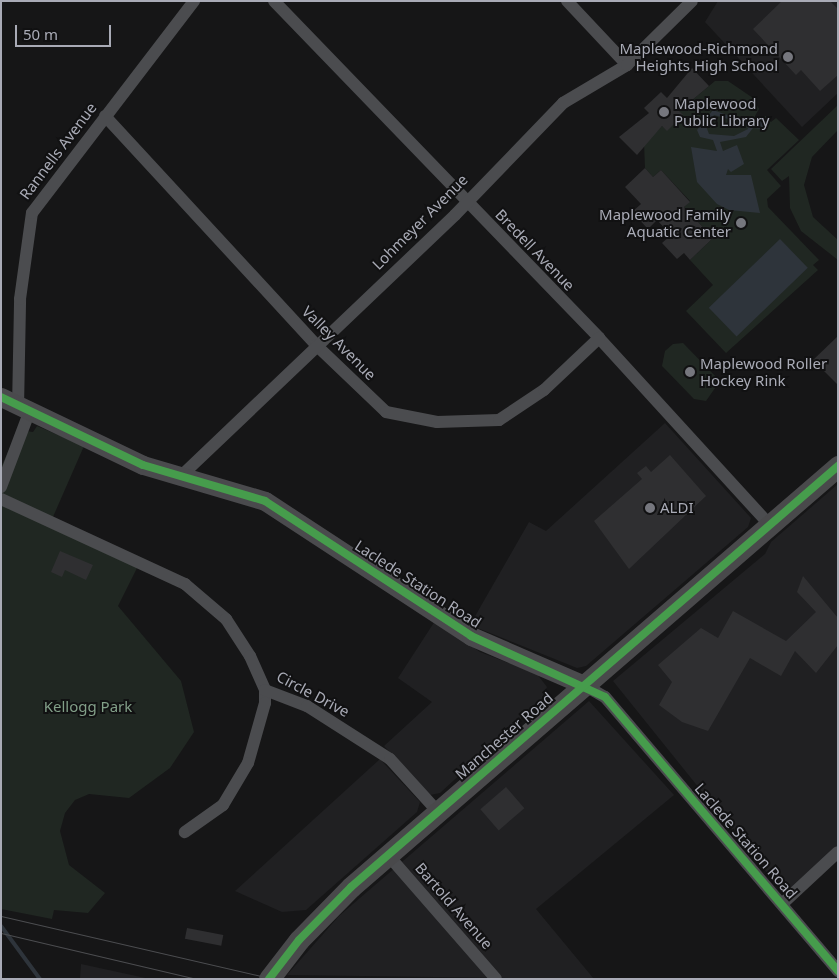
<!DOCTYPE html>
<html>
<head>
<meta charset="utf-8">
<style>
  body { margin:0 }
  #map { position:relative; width:839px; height:980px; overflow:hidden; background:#161617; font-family:"Noto Sans",sans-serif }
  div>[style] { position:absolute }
  .built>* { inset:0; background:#202022 }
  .green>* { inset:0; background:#202722 }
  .water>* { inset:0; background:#2e343b; transform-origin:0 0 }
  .stream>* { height:4px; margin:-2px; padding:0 2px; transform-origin:2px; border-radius:2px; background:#2e343b }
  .building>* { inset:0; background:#2f2f31; transform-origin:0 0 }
  .street>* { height:12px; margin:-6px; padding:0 6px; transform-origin:6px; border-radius:6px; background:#4b4c4f }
  .secondary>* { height:19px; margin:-9.5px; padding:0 9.5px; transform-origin:9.5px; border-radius:9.5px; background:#4a4a4d }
  .primary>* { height:21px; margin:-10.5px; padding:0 10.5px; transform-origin:10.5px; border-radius:10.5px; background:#49494b }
  .tram>* { height:1px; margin:-0.5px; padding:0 0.5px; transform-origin:0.5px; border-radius:0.5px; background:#4c4d50 }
  .cycleway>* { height:8px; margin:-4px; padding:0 4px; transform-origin:4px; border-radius:4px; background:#469c4c }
  .dots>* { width:14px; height:14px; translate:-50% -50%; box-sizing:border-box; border:2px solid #111112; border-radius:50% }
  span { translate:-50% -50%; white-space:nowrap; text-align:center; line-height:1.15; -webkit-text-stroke:4px #111112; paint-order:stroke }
  .poi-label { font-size:15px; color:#a9abb6 }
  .right { translate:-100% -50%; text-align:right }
  .left { translate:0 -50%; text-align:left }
  .street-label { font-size:15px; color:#a9abb6 }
  .park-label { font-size:15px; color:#829f88 }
  .frame { position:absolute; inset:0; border:2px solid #a9abb6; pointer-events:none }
  .scale { position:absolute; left:15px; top:25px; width:96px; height:22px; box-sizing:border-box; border:2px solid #a9abb6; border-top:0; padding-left:6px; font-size:15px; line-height:18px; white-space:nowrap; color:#a9abb6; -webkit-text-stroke:4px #111112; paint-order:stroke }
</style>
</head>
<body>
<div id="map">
  <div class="built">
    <div style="clip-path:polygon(718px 1px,838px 1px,838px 93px,802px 127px,705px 22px)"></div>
    <div style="clip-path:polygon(665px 423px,751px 518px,748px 527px,586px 666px,577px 668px,470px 625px,529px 522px,546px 531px)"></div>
    <div style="clip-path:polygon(838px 484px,838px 851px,785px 895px,613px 681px,765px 554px,771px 542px)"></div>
    <div style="clip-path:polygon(435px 621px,480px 652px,537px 674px,547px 687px,541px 700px,440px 793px,430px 795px,384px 746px,432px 702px,398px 678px)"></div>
    <div style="clip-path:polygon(589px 701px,674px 795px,536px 909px,594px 979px,287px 975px,339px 916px)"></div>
    <div style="clip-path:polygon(380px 759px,420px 802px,417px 812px,306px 910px,282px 912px,235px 891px)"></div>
    <div style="clip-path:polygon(81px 964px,150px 979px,80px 979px)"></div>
  </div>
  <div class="green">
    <div style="clip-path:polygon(715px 81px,728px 81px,753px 98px,759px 109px,755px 116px,766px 116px,771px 122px,776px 118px,799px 140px,767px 170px,781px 186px,767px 199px,768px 207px,819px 260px,813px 265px,818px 270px,726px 353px,686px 311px,713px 285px,690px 260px,713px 238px,684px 207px,690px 201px,661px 170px,653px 177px,645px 168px,644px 143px,662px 126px,667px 130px,679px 111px)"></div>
    <div style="clip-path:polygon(838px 105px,838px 130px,812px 157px,804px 185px,813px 217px,838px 240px,838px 260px,801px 231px,790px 208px,789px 176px,782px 181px,771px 169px)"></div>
    <div style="clip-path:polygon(683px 343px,720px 381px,706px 401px,694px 399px,662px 366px,665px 351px,673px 344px)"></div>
    <div style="clip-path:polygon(37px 426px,84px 446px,49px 526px,138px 566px,118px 606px,181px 681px,194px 732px,170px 768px,129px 798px,89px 794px,75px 800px,65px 813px,60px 831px,69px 865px,105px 893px,88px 913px,54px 910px,52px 919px,1px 909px,1px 467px,18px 430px,33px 432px)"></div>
  </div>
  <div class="water">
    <div style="clip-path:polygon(evenodd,713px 110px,753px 124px,758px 120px,765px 122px,763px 129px,753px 128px,746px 137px,720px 142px,723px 151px,737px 145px,744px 164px,731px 172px,728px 169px,726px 175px,751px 175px,760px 213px,729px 210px,717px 204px,697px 182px,691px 147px,717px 151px,713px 140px,700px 137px,697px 130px,713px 110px,714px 115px,746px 124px,748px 129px,734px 136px,709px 134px,706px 126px,714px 115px)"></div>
    <div style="left:780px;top:239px;width:40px;height:99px;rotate:46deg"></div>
  </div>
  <div class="stream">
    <div style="left:1px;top:926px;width:66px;rotate:53.7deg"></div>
  </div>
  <div class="building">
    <div style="clip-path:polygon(782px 1px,830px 1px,838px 9px,838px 75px,820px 91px,801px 70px,796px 75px,753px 29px)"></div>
    <div style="clip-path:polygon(692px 68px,709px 86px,679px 111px,683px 115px,667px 131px,662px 126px,637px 155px,619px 137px,649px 113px,644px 108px,661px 92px,667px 98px)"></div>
    <div style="clip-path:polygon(645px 168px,653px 177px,661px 170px,690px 202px,684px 207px,713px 238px,690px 260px,684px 253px,677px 259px,662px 243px,671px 235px,657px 220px,648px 229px,632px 212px,641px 204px,625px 187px)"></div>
    <div style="clip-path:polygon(838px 336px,838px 385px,813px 360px)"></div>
    <div style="clip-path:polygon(670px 455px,706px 496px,629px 569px,594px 521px,642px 479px,637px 473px,646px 466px,651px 472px)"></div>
    <div style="clip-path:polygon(60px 551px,93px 565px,86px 580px,65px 570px,62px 577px,51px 572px)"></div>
    <div style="clip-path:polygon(803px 576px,838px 618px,838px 645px,816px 673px,795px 651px,781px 676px,750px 658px,708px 731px,682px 722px,659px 705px,672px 682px,658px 665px,701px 628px,718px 638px,733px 611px,786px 641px,816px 612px,797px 592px)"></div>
    <div style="left:506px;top:787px;width:28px;height:34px;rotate:49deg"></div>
    <div style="left:187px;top:928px;width:37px;height:11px;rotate:11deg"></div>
  </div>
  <div class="street">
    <div style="left:274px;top:1px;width:468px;rotate:46deg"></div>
    <div style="left:599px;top:338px;width:253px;rotate:47.6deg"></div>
    <div style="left:567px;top:1px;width:88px;rotate:46.8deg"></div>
    <div style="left:105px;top:116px;width:311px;rotate:47.3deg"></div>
    <div style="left:316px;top:345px;width:97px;rotate:43.7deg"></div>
    <div style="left:386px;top:412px;width:52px;rotate:11.1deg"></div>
    <div style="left:437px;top:422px;width:62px;rotate:-1.8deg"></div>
    <div style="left:499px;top:420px;width:54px;rotate:-33.7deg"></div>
    <div style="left:544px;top:390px;width:76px;rotate:-43.4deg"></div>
    <div style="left:18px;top:408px;width:109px;rotate:-88.9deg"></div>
    <div style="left:20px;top:299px;width:87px;rotate:-82.1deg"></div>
    <div style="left:32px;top:213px;width:267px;rotate:-52.6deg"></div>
    <div style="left:180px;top:477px;width:380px;rotate:-43.6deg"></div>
    <div style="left:455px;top:215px;width:156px;rotate:-46deg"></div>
    <div style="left:563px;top:103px;width:74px;rotate:-30.7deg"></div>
    <div style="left:627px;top:65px;width:91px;rotate:-44.6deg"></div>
    <div style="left:1px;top:487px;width:79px;rotate:-69.3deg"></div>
    <div style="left:1px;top:499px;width:203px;rotate:24.8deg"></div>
    <div style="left:185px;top:584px;width:54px;rotate:40.5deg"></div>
    <div style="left:226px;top:619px;width:44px;rotate:57deg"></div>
    <div style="left:250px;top:656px;width:37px;rotate:66deg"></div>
    <div style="left:265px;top:690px;width:13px;rotate:90deg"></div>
    <div style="left:265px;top:703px;width:62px;rotate:105.8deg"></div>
    <div style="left:248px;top:763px;width:49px;rotate:120.8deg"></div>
    <div style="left:223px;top:805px;width:47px;rotate:144.6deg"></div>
    <div style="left:584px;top:685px;width:24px;rotate:30deg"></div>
    <div style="left:605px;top:697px;width:360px;rotate:49.6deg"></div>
    <div style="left:265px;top:690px;width:45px;rotate:20.9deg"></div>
    <div style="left:307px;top:706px;width:98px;rotate:32.6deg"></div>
    <div style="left:390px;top:759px;width:72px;rotate:47.8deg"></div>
    <div style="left:388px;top:855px;width:164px;rotate:48.9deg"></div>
    <div style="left:782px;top:904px;width:76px;rotate:-42.9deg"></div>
  </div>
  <div class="secondary">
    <div style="left:1px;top:397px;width:157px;rotate:25.6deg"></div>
    <div style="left:143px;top:465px;width:127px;rotate:16.4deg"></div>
    <div style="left:265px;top:501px;width:246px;rotate:33.2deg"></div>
    <div style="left:471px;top:636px;width:123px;rotate:23.4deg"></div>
  </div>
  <div class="primary">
    <div style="left:269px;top:979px;width:49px;rotate:-52.4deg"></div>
    <div style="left:299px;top:940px;width:74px;rotate:-45.5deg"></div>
    <div style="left:351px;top:887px;width:644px;rotate:-40.84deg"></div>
  </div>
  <div class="tram">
    <div style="left:1px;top:916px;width:279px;rotate:13deg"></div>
    <div style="left:1px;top:933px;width:201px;rotate:13.2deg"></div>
  </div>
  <div class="cycleway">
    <div style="left:1px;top:397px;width:157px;rotate:25.6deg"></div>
    <div style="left:143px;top:465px;width:127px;rotate:16.4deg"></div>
    <div style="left:265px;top:501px;width:246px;rotate:33.2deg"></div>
    <div style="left:471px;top:636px;width:147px;rotate:24.5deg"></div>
    <div style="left:605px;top:697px;width:360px;rotate:49.6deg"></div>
    <div style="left:269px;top:979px;width:49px;rotate:-52.4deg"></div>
    <div style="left:299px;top:940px;width:74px;rotate:-45.5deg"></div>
    <div style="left:351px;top:887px;width:644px;rotate:-40.84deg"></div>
  </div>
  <div class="dots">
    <div style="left:788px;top:57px;background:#76777e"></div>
    <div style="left:664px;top:112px;background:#76777e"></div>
    <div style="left:741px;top:223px;background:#76777e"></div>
    <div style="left:690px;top:372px;background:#76777e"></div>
    <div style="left:650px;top:508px;background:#76777e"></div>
  </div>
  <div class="poi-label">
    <span class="right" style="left:778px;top:57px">Maplewood-Richmond<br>Heights High School</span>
    <span class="left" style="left:674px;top:112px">Maplewood<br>Public Library</span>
    <span class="right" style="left:731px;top:223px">Maplewood Family<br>Aquatic Center</span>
    <span class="left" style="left:700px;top:372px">Maplewood Roller<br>Hockey Rink</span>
    <span class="left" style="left:660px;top:508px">ALDI</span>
  </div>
  <div class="street-label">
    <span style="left:58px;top:151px;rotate:-53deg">Rannells Avenue</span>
    <span style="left:420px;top:222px;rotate:-45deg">Lohmeyer Avenue</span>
    <span style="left:535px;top:250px;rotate:46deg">Bredell Avenue</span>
    <span style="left:339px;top:343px;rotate:45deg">Valley Avenue</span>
    <span style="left:418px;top:584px;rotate:33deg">Laclede Station Road</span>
    <span style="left:313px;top:694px;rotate:28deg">Circle Drive</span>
    <span style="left:504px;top:736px;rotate:-41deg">Manchester Road</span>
    <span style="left:746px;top:841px;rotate:49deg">Laclede Station Road</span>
    <span style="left:454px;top:906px;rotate:49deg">Bartold Avenue</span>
  </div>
  <div class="park-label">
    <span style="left:88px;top:707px">Kellogg Park</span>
  </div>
  <div class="frame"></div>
  <div class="scale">50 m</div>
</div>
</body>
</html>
